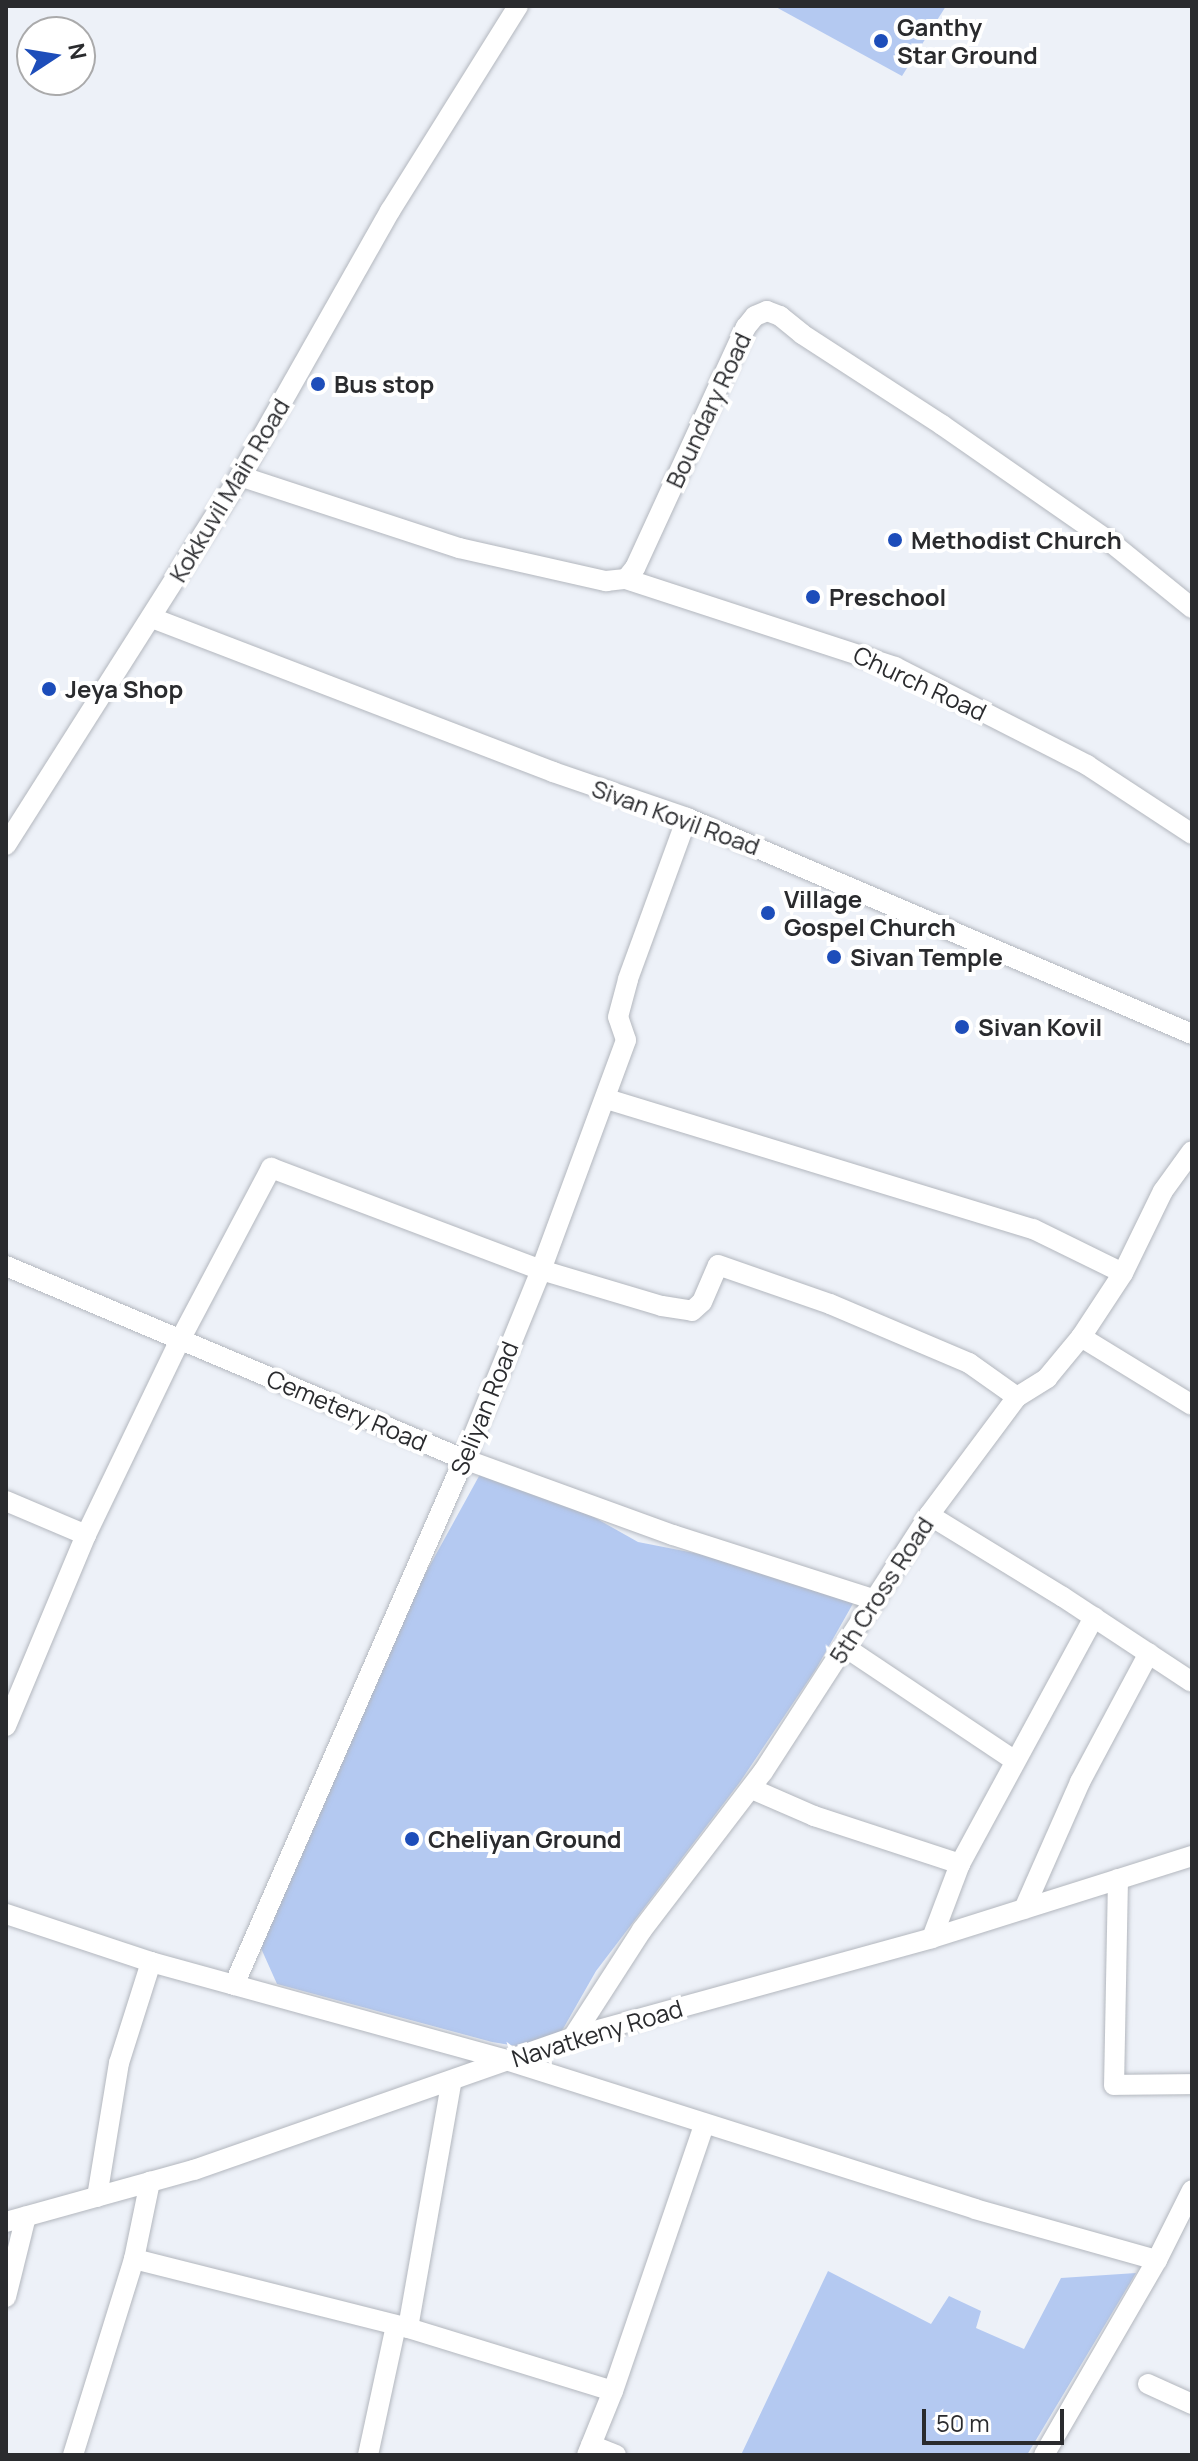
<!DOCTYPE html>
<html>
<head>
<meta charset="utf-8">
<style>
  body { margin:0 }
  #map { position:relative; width:1198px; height:2461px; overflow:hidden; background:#edf1f8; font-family:Manrope,sans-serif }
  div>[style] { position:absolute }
  .green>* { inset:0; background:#b4c9f1 }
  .roads { filter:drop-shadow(0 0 2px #b3b7be) drop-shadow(0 0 2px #b3b7be) }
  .minor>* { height:20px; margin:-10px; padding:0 10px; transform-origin:10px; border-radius:10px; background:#fff }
  .dots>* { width:22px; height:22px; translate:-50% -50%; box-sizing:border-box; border:4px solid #fff; border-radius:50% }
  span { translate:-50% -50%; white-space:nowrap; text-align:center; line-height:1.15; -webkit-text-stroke:8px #fff; paint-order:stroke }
  .poi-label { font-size:24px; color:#2a2b2e; font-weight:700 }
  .left { translate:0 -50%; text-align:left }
  .street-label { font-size:24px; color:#2a2b2e }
  .frame { position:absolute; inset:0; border:8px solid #2a2b2e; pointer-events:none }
  .north { position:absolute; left:16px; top:16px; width:80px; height:80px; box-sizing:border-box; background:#fff; border:2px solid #aaaaab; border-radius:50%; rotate:78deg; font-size:22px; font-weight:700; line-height:32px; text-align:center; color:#2a2b2e }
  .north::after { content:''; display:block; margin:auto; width:28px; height:36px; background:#1d4dba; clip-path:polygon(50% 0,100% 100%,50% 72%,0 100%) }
  .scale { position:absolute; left:922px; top:2409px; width:142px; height:36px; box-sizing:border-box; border:4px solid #2a2b2e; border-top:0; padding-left:10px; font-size:24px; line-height:28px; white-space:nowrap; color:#2a2b2e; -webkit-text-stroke:6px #fff; paint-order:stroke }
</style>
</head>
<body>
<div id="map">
  <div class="green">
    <div style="clip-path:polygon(774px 6px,946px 6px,902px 76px)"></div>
    <div style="clip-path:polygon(489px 1458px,638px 1542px,756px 1565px,855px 1600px,816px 1669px,740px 1782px,596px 1971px,559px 2036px,523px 2047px,492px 2042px,277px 1984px,260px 1946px,348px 1714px)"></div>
    <div style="clip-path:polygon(828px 2271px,931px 2324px,949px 2296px,981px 2311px,976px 2328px,1024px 2349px,1061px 2278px,1136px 2273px,1027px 2455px,741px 2455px)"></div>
  </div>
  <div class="roads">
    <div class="minor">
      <div style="left:240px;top:476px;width:231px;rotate:18.2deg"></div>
      <div style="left:459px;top:548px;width:151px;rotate:12.7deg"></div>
      <div style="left:606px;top:581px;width:20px;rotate:-6deg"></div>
      <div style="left:626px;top:579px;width:14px;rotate:-51deg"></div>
      <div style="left:635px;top:568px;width:265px;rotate:-65.3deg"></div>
      <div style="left:746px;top:327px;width:14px;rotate:-51deg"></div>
      <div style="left:755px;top:316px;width:13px;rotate:-23deg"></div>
      <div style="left:767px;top:311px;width:14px;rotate:21deg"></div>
      <div style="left:780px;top:316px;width:28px;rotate:39deg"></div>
      <div style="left:802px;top:334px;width:167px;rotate:33deg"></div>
      <div style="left:942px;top:425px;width:208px;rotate:34.8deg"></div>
      <div style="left:1113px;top:544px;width:102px;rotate:39deg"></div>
      <div style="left:626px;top:579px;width:283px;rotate:18.1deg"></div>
      <div style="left:895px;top:667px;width:216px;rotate:27deg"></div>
      <div style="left:1087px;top:765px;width:126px;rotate:33.3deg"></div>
      <div style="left:152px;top:618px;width:430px;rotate:21deg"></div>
      <div style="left:553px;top:772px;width:142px;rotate:18.9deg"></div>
      <div style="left:687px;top:818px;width:549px;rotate:23.16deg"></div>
      <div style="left:6px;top:845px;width:437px;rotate:-57.6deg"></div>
      <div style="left:240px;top:476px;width:305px;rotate:-60.5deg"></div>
      <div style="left:390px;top:211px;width:242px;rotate:-58deg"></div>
      <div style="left:607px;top:1099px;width:445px;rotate:17deg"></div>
      <div style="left:1033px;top:1229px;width:100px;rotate:26.1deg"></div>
      <div style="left:6px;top:1266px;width:497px;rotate:22.9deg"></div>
      <div style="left:464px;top:1459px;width:222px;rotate:20deg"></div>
      <div style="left:673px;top:1535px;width:213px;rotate:17.8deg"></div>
      <div style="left:1081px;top:1337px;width:130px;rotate:31.5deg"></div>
      <div style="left:6px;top:1501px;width:87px;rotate:23deg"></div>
      <div style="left:929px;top:1515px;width:157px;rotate:31.5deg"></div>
      <div style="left:1063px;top:1597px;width:154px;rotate:33.4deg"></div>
      <div style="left:845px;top:1647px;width:203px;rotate:33.8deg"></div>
      <div style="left:6px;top:1726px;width:207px;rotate:-67.3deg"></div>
      <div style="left:86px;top:1535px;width:216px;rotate:-64.3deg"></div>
      <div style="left:180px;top:1340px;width:195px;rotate:-62.1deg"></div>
      <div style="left:271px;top:1168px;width:289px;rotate:20.7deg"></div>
      <div style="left:541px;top:1270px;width:126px;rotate:16.6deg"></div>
      <div style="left:662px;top:1306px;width:30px;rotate:9deg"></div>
      <div style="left:692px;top:1311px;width:13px;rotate:-42deg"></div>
      <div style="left:702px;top:1302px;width:40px;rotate:-66.6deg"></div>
      <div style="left:718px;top:1265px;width:119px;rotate:19.2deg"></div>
      <div style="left:830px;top:1304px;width:151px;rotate:23deg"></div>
      <div style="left:969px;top:1363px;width:59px;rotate:35.3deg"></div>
      <div style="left:752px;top:1789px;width:68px;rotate:23.5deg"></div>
      <div style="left:814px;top:1816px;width:154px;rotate:18.2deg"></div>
      <div style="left:1118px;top:1879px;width:206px;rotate:91.1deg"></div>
      <div style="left:1114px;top:2085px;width:78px;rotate:-0.7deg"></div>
      <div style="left:1024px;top:1909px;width:139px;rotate:-66.2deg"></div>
      <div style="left:1080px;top:1782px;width:146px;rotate:-61.9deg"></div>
      <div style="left:6px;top:1914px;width:153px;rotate:18.3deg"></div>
      <div style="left:151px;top:1962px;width:368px;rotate:15.4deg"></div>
      <div style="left:506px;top:2060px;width:492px;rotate:17.6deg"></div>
      <div style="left:975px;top:2209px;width:189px;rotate:15.7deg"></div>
      <div style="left:932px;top:1938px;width:79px;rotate:-69.3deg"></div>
      <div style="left:960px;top:1864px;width:281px;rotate:-61.5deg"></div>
      <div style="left:234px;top:1985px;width:574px;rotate:-66.38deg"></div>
      <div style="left:464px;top:1459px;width:204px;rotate:-67.8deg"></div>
      <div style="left:541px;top:1270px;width:245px;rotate:-69.7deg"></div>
      <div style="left:626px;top:1040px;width:24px;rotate:-109deg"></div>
      <div style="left:618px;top:1017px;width:39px;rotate:-75deg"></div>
      <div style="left:628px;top:979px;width:171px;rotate:-69.9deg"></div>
      <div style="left:573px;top:2037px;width:127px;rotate:-57.2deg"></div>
      <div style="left:642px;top:1930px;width:199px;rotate:-52.6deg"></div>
      <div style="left:763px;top:1772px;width:306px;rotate:-57.1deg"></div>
      <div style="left:929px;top:1515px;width:147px;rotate:-53.3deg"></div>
      <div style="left:1017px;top:1397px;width:36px;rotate:-32deg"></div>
      <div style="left:1047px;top:1378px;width:53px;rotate:-50.3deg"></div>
      <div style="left:1081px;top:1337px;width:77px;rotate:-56.7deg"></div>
      <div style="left:1123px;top:1273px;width:91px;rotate:-64deg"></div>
      <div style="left:1163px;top:1191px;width:49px;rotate:-54.1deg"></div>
      <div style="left:97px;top:2197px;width:136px;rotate:-80.7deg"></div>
      <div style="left:119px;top:2063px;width:106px;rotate:-72.4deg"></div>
      <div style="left:6px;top:2222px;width:195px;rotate:-15.5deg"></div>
      <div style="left:194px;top:2170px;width:402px;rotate:-19.3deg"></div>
      <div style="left:573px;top:2037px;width:372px;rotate:-15.4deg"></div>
      <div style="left:932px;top:1938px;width:273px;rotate:-17.5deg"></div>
      <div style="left:134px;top:2259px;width:283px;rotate:14.1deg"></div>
      <div style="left:408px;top:2328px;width:214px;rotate:17.1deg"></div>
      <div style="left:613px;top:2391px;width:281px;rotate:-71.1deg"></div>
      <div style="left:6px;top:2297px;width:83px;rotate:-76.1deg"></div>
      <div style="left:408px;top:2328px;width:249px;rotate:-80deg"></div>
      <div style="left:1148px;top:2384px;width:48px;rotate:24.4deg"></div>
      <div style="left:591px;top:2445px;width:27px;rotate:22deg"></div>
      <div style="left:73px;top:2455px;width:205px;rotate:-72.7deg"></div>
      <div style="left:134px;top:2259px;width:79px;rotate:-78.3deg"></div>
      <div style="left:368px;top:2455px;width:132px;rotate:-77.8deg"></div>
      <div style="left:587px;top:2455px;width:69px;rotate:-67.9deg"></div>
      <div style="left:1044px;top:2455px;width:225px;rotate:-59.9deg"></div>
      <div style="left:1157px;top:2260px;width:78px;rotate:-63.4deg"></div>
    </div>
  </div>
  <div class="dots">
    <div style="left:881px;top:41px;background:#1d4dba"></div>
    <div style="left:318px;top:384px;background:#1d4dba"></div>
    <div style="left:895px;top:540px;background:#1d4dba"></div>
    <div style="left:813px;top:597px;background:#1d4dba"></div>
    <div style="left:49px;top:689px;background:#1d4dba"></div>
    <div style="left:768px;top:913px;background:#1d4dba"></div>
    <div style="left:834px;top:957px;background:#1d4dba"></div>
    <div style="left:962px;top:1027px;background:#1d4dba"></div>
    <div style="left:412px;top:1839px;background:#1d4dba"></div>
  </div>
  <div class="poi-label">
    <span class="left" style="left:897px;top:41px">Ganthy<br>Star Ground</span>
    <span class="left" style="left:334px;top:384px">Bus stop</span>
    <span class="left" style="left:911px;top:540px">Methodist Church</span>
    <span class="left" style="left:829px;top:597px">Preschool</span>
    <span class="left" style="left:65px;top:689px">Jeya Shop</span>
    <span class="left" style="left:784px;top:913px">Village<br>Gospel Church</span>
    <span class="left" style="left:850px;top:957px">Sivan Temple</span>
    <span class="left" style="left:978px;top:1027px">Sivan Kovil</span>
    <span class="left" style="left:428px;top:1839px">Cheliyan Ground</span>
  </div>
  <div class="street-label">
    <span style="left:708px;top:410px;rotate:-65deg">Boundary Road</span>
    <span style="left:229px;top:490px;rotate:-59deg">Kokkuvil Main Road</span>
    <span style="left:920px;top:683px;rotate:25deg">Church Road</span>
    <span style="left:676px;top:817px;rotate:20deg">Sivan Kovil Road</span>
    <span style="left:484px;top:1408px;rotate:-68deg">Seliyan Road</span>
    <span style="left:347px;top:1410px;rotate:23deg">Cemetery Road</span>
    <span style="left:881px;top:1590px;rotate:-57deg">5th Cross Road</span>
    <span style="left:597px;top:2033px;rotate:-17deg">Navatkeny Road</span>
  </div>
  <div class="frame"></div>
  <div class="north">N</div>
  <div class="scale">50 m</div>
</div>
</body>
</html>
